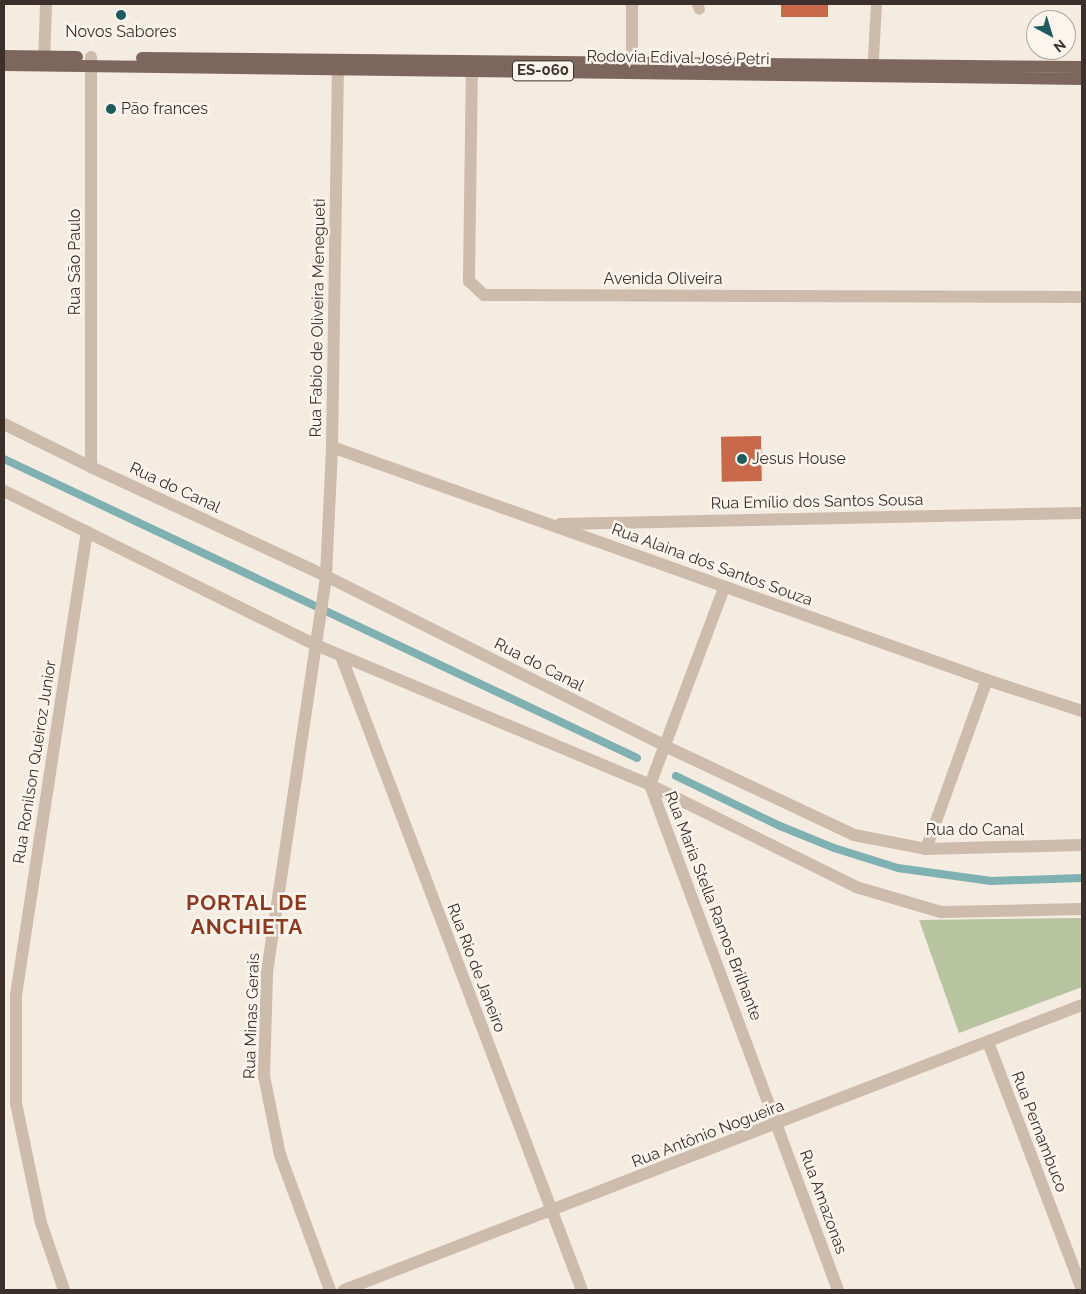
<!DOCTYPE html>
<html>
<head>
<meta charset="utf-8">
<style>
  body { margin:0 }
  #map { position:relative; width:1086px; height:1294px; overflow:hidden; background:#f4ebe1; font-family:Raleway,sans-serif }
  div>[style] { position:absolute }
  .green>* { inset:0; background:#b8c4a0 }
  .stream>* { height:8px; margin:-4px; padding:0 4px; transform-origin:4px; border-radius:4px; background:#7fb0b2 }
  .building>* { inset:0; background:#c8694b; transform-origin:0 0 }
  .lane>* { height:11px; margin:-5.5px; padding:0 5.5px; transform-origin:5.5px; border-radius:5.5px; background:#cdbbac }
  .street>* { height:12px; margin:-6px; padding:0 6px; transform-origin:6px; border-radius:6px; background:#cdbbac }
  .primary>* { height:12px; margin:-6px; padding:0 6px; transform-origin:6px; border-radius:6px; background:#7d675c }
  .dots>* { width:14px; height:14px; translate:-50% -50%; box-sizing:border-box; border:2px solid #fbf5ee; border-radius:50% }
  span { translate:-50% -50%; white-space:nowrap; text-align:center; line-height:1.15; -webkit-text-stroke:5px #fbf5ee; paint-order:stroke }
  .shield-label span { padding:1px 4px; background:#fbf5ee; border:1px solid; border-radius:4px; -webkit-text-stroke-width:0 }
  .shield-label { font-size:15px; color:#3b302b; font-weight:700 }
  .poi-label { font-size:16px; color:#3b302b }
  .left { translate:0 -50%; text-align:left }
  .street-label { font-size:16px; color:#3b302b }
  .district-label { font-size:21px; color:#8c3b22; font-weight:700; letter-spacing:1px }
  .frame { position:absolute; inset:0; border:5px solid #3b302b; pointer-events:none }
  .north { position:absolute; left:1026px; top:10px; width:50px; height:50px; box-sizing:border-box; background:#fbf5ee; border:1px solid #aea6a0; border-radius:50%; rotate:141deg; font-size:14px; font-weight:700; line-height:20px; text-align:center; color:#3b302b }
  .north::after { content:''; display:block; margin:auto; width:18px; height:22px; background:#1f5a5e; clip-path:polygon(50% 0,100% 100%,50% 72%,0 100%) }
</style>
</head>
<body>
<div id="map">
  <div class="green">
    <div style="clip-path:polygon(1082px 918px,1082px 987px,959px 1033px,919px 920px)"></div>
  </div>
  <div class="stream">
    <div style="left:4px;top:459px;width:700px;rotate:25.28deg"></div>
    <div style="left:676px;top:776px;width:115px;rotate:25.7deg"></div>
    <div style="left:780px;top:826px;width:58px;rotate:22.2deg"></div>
    <div style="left:834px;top:848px;width:67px;rotate:17.4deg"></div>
    <div style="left:898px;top:868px;width:94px;rotate:8deg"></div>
    <div style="left:991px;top:881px;width:91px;rotate:-1.9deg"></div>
  </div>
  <div class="building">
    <div style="left:781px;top:4px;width:47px;height:13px"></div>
    <div style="left:761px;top:436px;width:45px;height:40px;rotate:89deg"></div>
  </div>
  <div class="lane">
    <div style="left:697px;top:4px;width:5px;rotate:68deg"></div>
    <div style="left:872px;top:74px;width:70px;rotate:-86.7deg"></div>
  </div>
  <div class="street">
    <div style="left:632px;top:4px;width:69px;rotate:90deg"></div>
    <div style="left:472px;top:62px;width:219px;rotate:90.8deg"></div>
    <div style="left:469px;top:281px;width:21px;rotate:43deg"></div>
    <div style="left:484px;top:295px;width:598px;rotate:0.19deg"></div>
    <div style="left:44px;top:65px;width:61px;rotate:-88.1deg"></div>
    <div style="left:4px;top:424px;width:97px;rotate:26.3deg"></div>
    <div style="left:91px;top:467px;width:259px;rotate:24.9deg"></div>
    <div style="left:326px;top:576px;width:379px;rotate:26.6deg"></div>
    <div style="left:665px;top:746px;width:209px;rotate:25.2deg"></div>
    <div style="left:854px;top:835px;width:73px;rotate:11deg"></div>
    <div style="left:926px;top:849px;width:156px;rotate:-1.5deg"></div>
    <div style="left:332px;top:447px;width:695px;rotate:19.58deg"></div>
    <div style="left:987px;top:680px;width:100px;rotate:18.1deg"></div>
    <div style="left:91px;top:467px;width:410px;rotate:-90deg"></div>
    <div style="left:4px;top:491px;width:348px;rotate:26.3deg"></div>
    <div style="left:316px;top:645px;width:362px;rotate:22.7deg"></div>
    <div style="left:650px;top:785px;width:230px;rotate:26.3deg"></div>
    <div style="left:856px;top:887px;width:89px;rotate:16.4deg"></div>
    <div style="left:941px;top:912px;width:141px;rotate:-1.2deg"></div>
    <div style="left:560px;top:524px;width:522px;rotate:-1.21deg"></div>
    <div style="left:724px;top:588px;width:210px;rotate:110.6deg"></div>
    <div style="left:650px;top:785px;width:539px;rotate:69.58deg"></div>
    <div style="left:341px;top:656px;width:678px;rotate:69.19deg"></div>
    <div style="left:926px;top:849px;width:180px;rotate:-70.2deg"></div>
    <div style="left:988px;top:1042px;width:264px;rotate:69.2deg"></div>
    <div style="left:64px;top:1290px;width:71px;rotate:-108.9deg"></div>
    <div style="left:41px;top:1223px;width:123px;rotate:-101.8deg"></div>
    <div style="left:16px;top:1103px;width:108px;rotate:-90deg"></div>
    <div style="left:16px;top:995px;width:469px;rotate:-81.3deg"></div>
    <div style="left:330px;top:1290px;width:144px;rotate:-110.3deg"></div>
    <div style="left:280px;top:1155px;width:81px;rotate:-101.4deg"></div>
    <div style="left:264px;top:1076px;width:104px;rotate:-88.3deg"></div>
    <div style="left:267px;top:972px;width:400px;rotate:-81.5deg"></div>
    <div style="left:326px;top:576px;width:129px;rotate:-87.3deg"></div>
    <div style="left:332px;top:447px;width:387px;rotate:-89.1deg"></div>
    <div style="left:344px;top:1290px;width:791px;rotate:-21.12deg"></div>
  </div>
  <div class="primary">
    <div style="left:4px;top:56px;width:73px;rotate:0.8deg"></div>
    <div style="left:142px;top:58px;width:940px;rotate:0.55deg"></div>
    <div style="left:4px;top:65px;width:1078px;rotate:0.74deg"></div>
  </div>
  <div class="dots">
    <div style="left:121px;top:15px;background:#1f5a5e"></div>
    <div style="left:111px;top:109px;background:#1f5a5e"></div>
    <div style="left:742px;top:459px;background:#1f5a5e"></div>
  </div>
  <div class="shield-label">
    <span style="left:543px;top:71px">ES-060</span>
  </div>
  <div class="poi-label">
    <span style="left:121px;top:32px">Novos Sabores</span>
    <span class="left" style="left:121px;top:109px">Pão frances</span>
    <span class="left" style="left:752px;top:459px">Jesus House</span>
  </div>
  <div class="street-label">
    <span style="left:678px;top:58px;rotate:1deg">Rodovia Edival José Petri</span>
    <span style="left:75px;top:262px;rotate:-90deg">Rua São Paulo</span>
    <span style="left:663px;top:279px">Avenida Oliveira</span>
    <span style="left:318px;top:318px;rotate:-89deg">Rua Fabio de Oliveira Menegueti</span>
    <span style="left:175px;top:488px;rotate:25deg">Rua do Canal</span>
    <span style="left:817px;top:502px;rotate:-1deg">Rua Emílio dos Santos Sousa</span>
    <span style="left:712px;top:565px;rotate:20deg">Rua Alaina dos Santos Souza</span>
    <span style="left:539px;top:665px;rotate:27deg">Rua do Canal</span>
    <span style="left:35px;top:762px;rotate:-81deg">Rua Ronilson Queiroz Junior</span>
    <span style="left:975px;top:830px">Rua do Canal</span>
    <span style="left:713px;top:906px;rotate:69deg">Rua Maria Stella Ramos Brilhante</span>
    <span style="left:476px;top:968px;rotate:69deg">Rua Rio de Janeiro</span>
    <span style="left:252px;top:1016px;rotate:-88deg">Rua Minas Gerais</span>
    <span style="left:1039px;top:1132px;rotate:69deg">Rua Pernambuco</span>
    <span style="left:708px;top:1134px;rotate:-21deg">Rua Antônio Nogueira</span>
    <span style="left:823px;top:1202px;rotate:70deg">Rua Amazonas</span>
  </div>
  <div class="district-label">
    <span style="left:247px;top:915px">PORTAL DE<br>ANCHIETA</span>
  </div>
  <div class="frame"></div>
  <div class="north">N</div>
</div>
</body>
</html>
